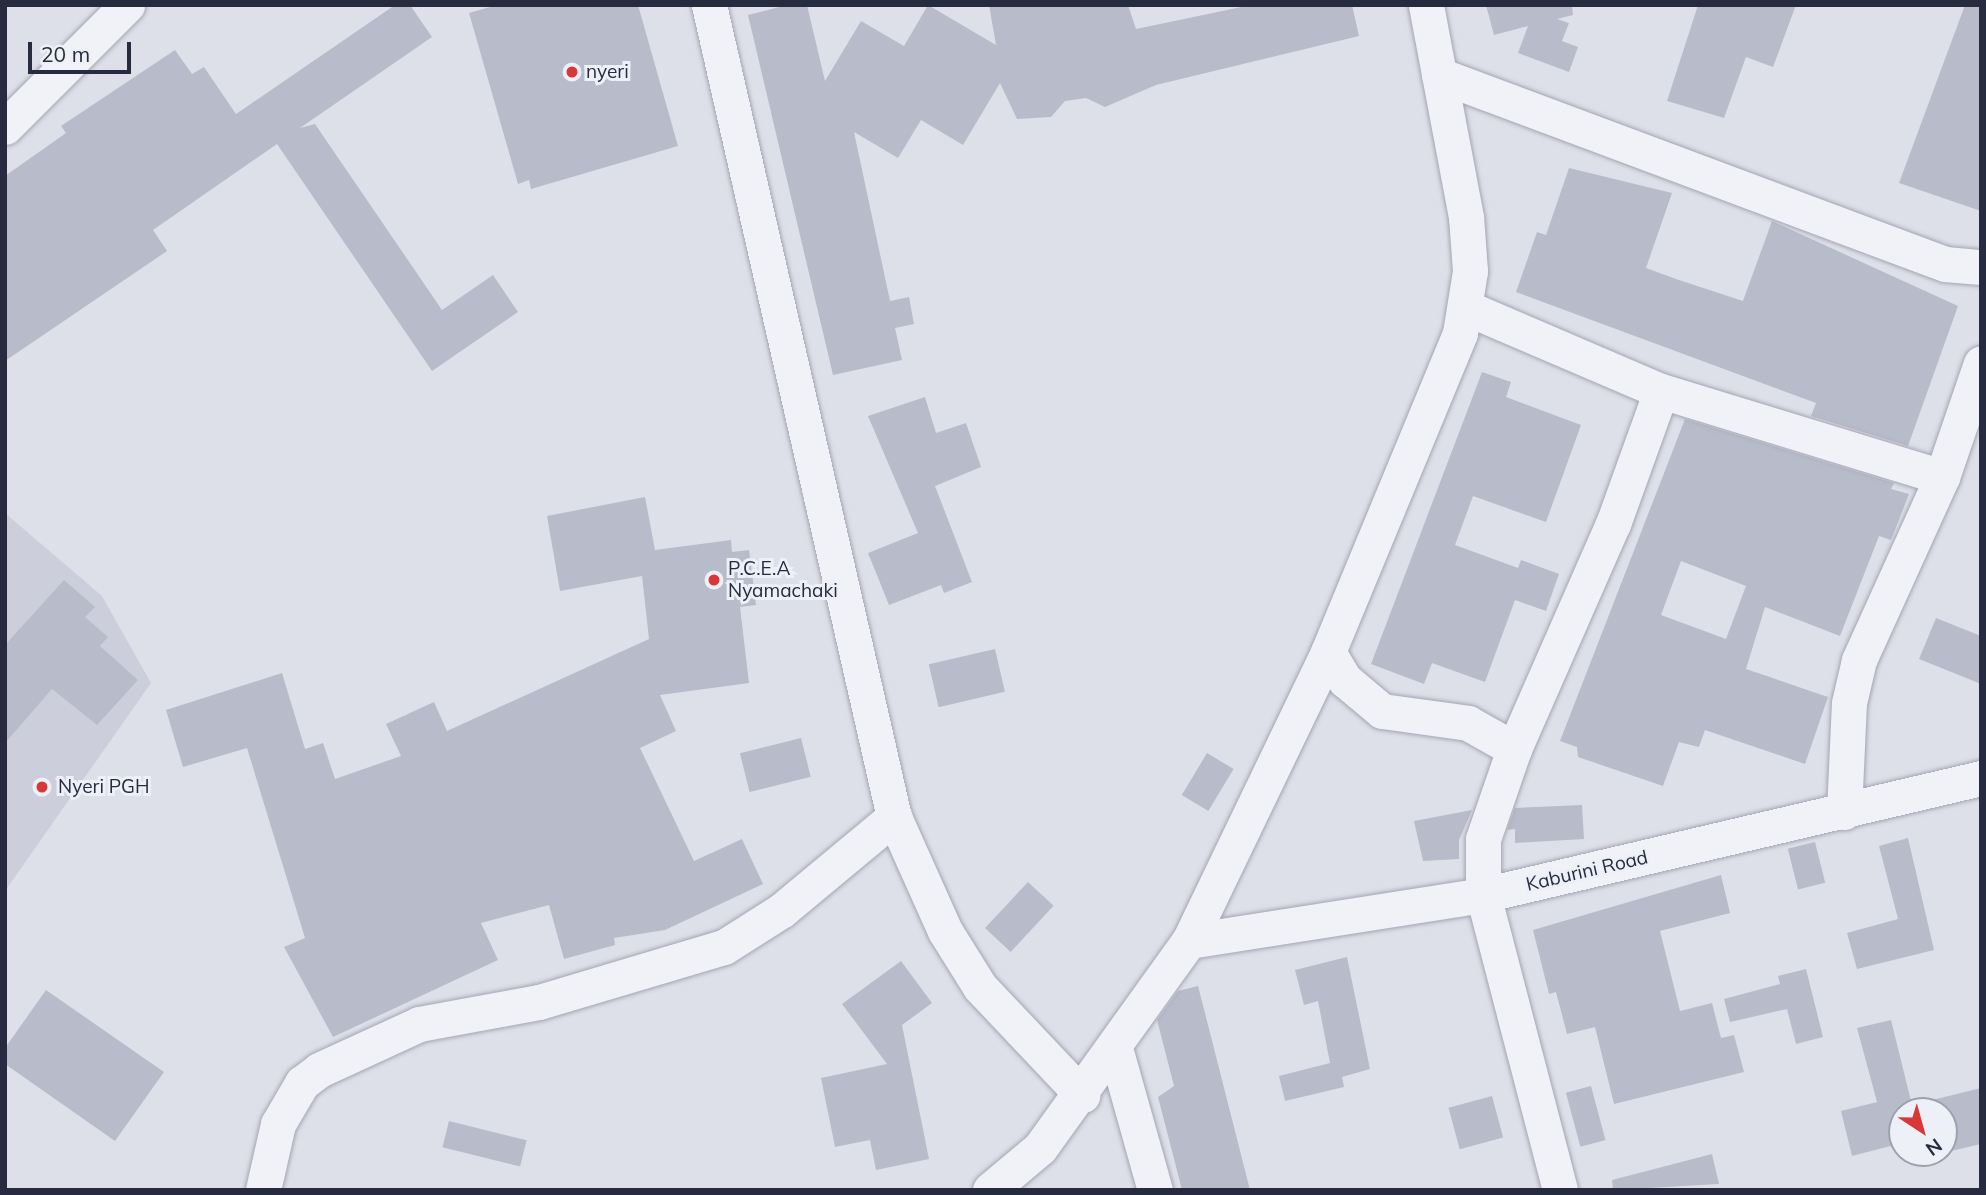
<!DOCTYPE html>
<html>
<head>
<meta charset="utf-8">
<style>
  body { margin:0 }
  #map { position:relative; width:1986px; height:1195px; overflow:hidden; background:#dee0e9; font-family:Mulish,sans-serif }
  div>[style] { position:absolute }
  .built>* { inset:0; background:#cccfdb }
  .building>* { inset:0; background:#b8bbc9; transform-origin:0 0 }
  .roads { filter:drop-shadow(0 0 2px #a3a6b3) drop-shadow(0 0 2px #a3a6b3) }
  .minor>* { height:35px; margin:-17.5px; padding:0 17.5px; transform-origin:17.5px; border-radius:17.5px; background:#f1f2f7 }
  .dots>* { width:19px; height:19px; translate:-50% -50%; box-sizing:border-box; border:4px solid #edf0f6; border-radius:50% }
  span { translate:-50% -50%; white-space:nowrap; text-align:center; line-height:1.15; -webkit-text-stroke:6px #edf0f6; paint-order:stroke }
  .poi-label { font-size:19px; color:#262b40 }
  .left { translate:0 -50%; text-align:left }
  .street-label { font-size:19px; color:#262b40 }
  .frame { position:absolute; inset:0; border:7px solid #262b40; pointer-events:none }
  .north { position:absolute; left:1888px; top:1097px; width:70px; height:70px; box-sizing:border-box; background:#edf0f6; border:2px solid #9da1ad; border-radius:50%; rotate:144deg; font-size:19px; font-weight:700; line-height:28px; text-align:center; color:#262b40 }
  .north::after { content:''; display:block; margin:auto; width:24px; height:32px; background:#d83938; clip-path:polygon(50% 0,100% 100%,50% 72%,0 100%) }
  .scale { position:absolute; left:28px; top:42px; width:103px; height:32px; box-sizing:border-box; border:4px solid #262b40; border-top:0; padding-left:9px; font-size:21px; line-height:24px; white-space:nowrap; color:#262b40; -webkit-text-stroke:5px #edf0f6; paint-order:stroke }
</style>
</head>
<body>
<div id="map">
  <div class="built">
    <div style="clip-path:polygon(5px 513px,102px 596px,151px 683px,5px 891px)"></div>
  </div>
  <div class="building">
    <div style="clip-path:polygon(395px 5px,410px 5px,432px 37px,300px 128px,315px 124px,442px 310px,493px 275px,518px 312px,432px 371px,277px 144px,153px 230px,167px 251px,5px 361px,5px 176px,66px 133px,61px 126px,175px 50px,192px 74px,204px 67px,236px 114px)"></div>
    <div style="clip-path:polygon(497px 5px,638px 5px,678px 146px,531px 189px,529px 180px,518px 184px,469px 13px)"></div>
    <div style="clip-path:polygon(787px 5px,807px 5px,825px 81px,861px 21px,904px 46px,928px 5px,996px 45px,989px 5px,1128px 5px,1136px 29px,1251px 5px,1352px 5px,1359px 36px,1156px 85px,1105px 107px,1086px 98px,1065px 101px,1051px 117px,1017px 119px,1000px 83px,963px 145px,921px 120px,898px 158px,854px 132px,890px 301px,909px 297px,914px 324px,895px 328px,902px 360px,833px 375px,748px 15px)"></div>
    <div style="clip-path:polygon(1486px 5px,1572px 5px,1573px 15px,1557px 19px,1569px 23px,1562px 41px,1578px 47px,1569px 72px,1518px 53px,1528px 26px,1494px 35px)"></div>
    <div style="clip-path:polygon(1698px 5px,1796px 5px,1773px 67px,1746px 57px,1724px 118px,1667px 101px)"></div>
    <div style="clip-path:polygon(1965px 5px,1981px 5px,1981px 211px,1899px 183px)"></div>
    <div style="clip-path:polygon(1569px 168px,1672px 193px,1646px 268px,1676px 279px,1743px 301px,1772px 221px,1958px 306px,1908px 446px,1811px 416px,1816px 403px,1516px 292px,1537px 232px,1546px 235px)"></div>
    <div style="clip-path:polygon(1482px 372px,1511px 382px,1506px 397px,1581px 425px,1546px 522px,1473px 496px,1455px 545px,1518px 568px,1521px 560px,1559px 574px,1546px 611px,1515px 600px,1485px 682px,1432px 663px,1424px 684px,1371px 664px)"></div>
    <div style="clip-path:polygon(925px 397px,936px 433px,966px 423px,981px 467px,935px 486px,972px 582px,944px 593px,941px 585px,889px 605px,868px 553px,918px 533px,868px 416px)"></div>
    <div style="clip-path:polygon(evenodd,1685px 419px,1894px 483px,1891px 489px,1909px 494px,1891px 540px,1879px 536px,1840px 636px,1765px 607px,1746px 669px,1828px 697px,1805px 764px,1705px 730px,1699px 747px,1679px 742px,1663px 786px,1578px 757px,1577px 747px,1560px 741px,1685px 419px,1681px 561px,1746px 586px,1726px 639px,1661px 615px,1681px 561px)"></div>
    <div style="clip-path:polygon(645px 497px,655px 550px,731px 540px,732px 552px,749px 550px,756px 605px,740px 607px,749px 683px,660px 695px,676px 731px,640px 748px,694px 861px,742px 839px,763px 884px,665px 930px,614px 938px,615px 945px,564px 959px,549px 905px,481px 923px,498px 960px,333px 1037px,284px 947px,305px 938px,247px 748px,183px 767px,166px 710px,282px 673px,305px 749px,323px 743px,335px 779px,401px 756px,386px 724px,434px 702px,447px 731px,649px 639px,642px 576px,560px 591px,547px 516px)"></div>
    <div style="clip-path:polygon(64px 580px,95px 607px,85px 617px,108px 637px,100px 646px,138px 680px,97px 725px,52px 689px,5px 743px,5px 645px)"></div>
    <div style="clip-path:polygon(1936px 618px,1981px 636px,1981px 684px,1919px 659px)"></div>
    <div style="left:995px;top:649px;width:44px;height:68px;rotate:77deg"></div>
    <div style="left:801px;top:738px;width:40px;height:63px;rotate:76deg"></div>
    <div style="left:1207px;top:753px;width:31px;height:49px;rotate:31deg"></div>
    <div style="clip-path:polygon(1582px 805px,1584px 839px,1515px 843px,1515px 829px,1507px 830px,1515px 808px)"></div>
    <div style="clip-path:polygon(1472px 810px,1459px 840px,1459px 859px,1423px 861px,1414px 821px)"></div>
    <div style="clip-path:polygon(1908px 838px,1934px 950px,1857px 969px,1847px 933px,1898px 919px,1879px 846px)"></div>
    <div style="left:1815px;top:842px;width:42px;height:28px;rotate:76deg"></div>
    <div style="clip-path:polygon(1721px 875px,1730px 913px,1660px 931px,1680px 1011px,1712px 1003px,1721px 1038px,1734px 1035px,1744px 1072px,1614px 1104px,1595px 1027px,1567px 1034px,1556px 992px,1549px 994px,1533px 930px)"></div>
    <div style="left:1028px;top:882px;width:35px;height:63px;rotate:43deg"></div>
    <div style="clip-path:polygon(1347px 957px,1370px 1069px,1342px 1077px,1344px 1087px,1285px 1101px,1279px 1076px,1330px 1063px,1318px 1001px,1304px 1005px,1295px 970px)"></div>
    <div style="clip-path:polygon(901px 961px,932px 1003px,902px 1025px,929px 1159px,876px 1170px,870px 1140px,835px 1147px,821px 1078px,887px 1064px,842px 1004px)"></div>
    <div style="clip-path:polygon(1806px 969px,1823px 1037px,1796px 1044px,1787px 1009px,1730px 1022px,1724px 999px,1780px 984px,1778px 976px)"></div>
    <div style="clip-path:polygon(1198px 986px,1206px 1017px,1250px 1190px,1182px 1190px,1158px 1097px,1174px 1086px,1157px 1020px,1178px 991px)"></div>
    <div style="clip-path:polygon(46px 990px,164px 1072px,115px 1141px,5px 1064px,5px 1048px)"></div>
    <div style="clip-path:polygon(1891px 1020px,1912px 1105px,1981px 1088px,1981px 1144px,1951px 1151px,1944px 1111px,1902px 1111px,1902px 1143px,1852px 1156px,1841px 1111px,1877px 1102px,1857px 1028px)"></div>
    <div style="left:1591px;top:1086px;width:56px;height:26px;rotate:75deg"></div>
    <div style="left:1492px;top:1096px;width:43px;height:45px;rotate:75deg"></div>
    <div style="left:449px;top:1121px;width:80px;height:27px;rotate:14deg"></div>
    <div style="clip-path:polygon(1712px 1154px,1719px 1184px,1613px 1190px,1612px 1180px)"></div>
  </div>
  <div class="roads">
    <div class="minor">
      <div style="left:709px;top:5px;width:833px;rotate:77.17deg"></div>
      <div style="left:894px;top:817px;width:125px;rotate:65.9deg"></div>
      <div style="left:945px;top:931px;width:66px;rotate:58deg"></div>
      <div style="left:980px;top:987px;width:149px;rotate:46.6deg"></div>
      <div style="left:1439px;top:75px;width:540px;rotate:20.48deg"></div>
      <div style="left:1945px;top:264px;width:36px;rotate:5deg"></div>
      <div style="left:5px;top:127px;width:173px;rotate:-45deg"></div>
      <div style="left:1467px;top:308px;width:211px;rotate:23.2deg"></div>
      <div style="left:1661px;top:391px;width:294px;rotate:17deg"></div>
      <div style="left:1942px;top:477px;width:120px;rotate:-71.1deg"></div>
      <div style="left:1328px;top:652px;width:33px;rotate:59deg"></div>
      <div style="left:1345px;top:680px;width:48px;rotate:40deg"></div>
      <div style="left:1382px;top:711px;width:87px;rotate:7.9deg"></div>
      <div style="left:1468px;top:723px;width:53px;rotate:29.5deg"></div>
      <div style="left:1844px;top:812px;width:109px;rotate:-87.4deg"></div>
      <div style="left:1849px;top:703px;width:44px;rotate:-76.9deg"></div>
      <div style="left:1859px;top:660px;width:201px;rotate:-65.6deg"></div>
      <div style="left:1189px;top:941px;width:298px;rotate:-8.9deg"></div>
      <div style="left:1483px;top:895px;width:512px;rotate:-13.22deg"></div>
      <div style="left:1115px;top:1048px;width:148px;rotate:74.3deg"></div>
      <div style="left:263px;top:1190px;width:68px;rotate:-77.2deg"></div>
      <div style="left:278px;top:1124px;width:48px;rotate:-59.7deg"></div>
      <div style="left:302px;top:1083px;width:21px;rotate:-37deg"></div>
      <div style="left:319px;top:1070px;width:110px;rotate:-24.7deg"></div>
      <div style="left:419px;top:1024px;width:122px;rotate:-10.4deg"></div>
      <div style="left:539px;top:1002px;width:193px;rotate:-16.6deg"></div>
      <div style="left:724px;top:947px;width:69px;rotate:-32.5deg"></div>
      <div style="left:782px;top:910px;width:146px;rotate:-39.7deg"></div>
      <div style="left:990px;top:1190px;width:65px;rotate:-40deg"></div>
      <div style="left:1040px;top:1148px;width:255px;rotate:-54.3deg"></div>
      <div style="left:1189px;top:941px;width:321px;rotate:-64.3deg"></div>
      <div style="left:1328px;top:652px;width:345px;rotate:-67.5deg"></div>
      <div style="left:1460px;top:333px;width:63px;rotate:-80.8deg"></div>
      <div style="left:1470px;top:271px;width:54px;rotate:-94.2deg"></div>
      <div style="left:1466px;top:217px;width:216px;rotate:-100.7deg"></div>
      <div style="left:1560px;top:1190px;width:305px;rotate:-104.6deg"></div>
      <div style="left:1483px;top:895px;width:56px;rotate:-90deg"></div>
      <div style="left:1483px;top:839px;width:95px;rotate:-71deg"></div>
      <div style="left:1514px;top:749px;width:246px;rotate:-66.3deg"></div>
      <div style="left:1613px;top:524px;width:141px;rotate:-70.2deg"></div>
    </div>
  </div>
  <div class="dots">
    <div style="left:572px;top:72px;background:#d83938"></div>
    <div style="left:714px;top:580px;background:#d83938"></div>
    <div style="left:42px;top:787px;background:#d83938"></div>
  </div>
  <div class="poi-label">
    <span class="left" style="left:586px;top:72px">nyeri</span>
    <span class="left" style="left:728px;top:580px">P.C.E.A<br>Nyamachaki</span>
    <span class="left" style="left:58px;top:787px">Nyeri PGH</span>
  </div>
  <div class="street-label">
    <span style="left:1587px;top:871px;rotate:-13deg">Kaburini Road</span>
  </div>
  <div class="frame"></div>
  <div class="north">N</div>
  <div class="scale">20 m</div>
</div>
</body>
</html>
